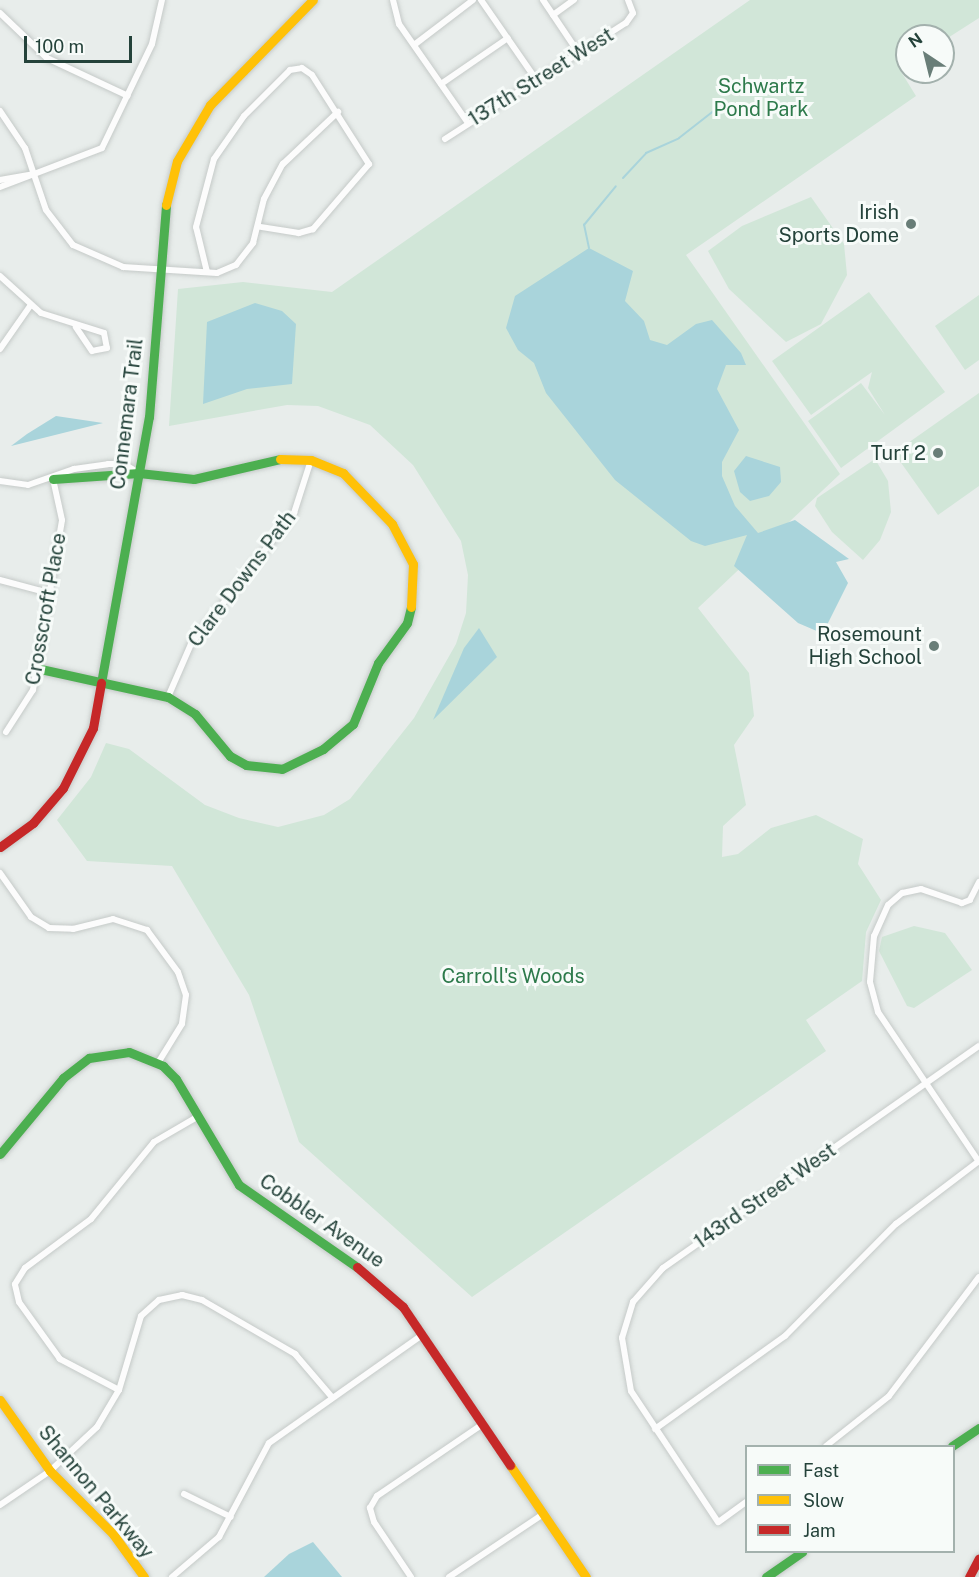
<!DOCTYPE html>
<html>
<head>
<meta charset="utf-8">
<style>
  body { margin:0 }
  #map { position:relative; width:979px; height:1577px; overflow:hidden; background:#e8edeb; font-family:"Public Sans",sans-serif }
  div>[style] { position:absolute }
  .green>* { inset:0; background:#d1e6d8 }
  .water>* { inset:0; background:#a9d4db }
  .stream>* { height:2px; margin:-1px; padding:0 1px; transform-origin:1px; border-radius:1px; background:#a9d4db }
  .roads { filter:drop-shadow(0 0 2px #c5cac8) drop-shadow(0 0 2px #c5cac8) }
  .street>* { height:6px; margin:-3px; padding:0 3px; transform-origin:3px; border-radius:3px; background:#fcfcfc }
  .fast>* { height:9px; margin:-4.5px; padding:0 4.5px; transform-origin:4.5px; border-radius:4.5px; background:#4caf50 }
  .slow>* { height:9px; margin:-4.5px; padding:0 4.5px; transform-origin:4.5px; border-radius:4.5px; background:#ffc107 }
  .jam>* { height:9px; margin:-4.5px; padding:0 4.5px; transform-origin:4.5px; border-radius:4.5px; background:#c62828 }
  .dots>* { width:16px; height:16px; translate:-50% -50%; box-sizing:border-box; border:3px solid #f7fbf9; border-radius:50% }
  span { translate:-50% -50%; white-space:nowrap; text-align:center; line-height:1.15; -webkit-text-stroke:6px #f7fbf9; paint-order:stroke }
  .street-label { font-size:20px; color:#24423a }
  .park-label { font-size:20px; color:#2d7a4b }
  .poi-label { font-size:20px; color:#24423a }
  .right { translate:-100% -50%; text-align:right }
  .legend { position:absolute; left:745px; top:1445px; width:210px; height:108px; box-sizing:border-box; background:#f7fbf9; border:2px solid #a3b1ad; margin:0; padding:8px 10px; list-style:none; font-size:18px; color:#24423a }
  .legend li { display:flex; align-items:center; gap:12px; height:30px }
  .legend b { width:30px; border:2px solid #a3b1ad }
  .north { position:absolute; left:895px; top:24px; width:60px; height:60px; box-sizing:border-box; background:#f7fbf9; border:2px solid #a3b1ad; border-radius:50%; rotate:325deg; font-size:16px; font-weight:700; line-height:24px; text-align:center; color:#24423a }
  .north::after { content:''; display:block; margin:auto; width:21px; height:27px; background:#697e78; clip-path:polygon(50% 0,100% 100%,50% 72%,0 100%) }
  .scale { position:absolute; left:24px; top:36px; width:108px; height:27px; box-sizing:border-box; border:3px solid #24423a; border-top:0; padding-left:8px; font-size:18px; line-height:21px; white-space:nowrap; color:#24423a; -webkit-text-stroke:4px #f7fbf9; paint-order:stroke }
</style>
</head>
<body>
<div id="map">
  <div class="green">
    <div style="clip-path:polygon(750px 0,979px 0,979px 18px,943px 41px,943px 36px,907px 36px,907px 65px,900px 70px,916px 96px,686px 255px,840px 474px,698px 608px,749px 673px,754px 716px,734px 745px,746px 805px,723px 826px,722px 857px,738px 854px,771px 828px,816px 815px,863px 839px,858px 864px,881px 900px,866px 932px,862px 981px,806px 1020px,826px 1051px,472px 1297px,299px 1142px,249px 995px,172px 866px,87px 861px,57px 820px,91px 777px,106px 743px,129px 749px,205px 805px,239px 818px,278px 827px,324px 815px,350px 799px,414px 718px,456px 644px,466px 613px,468px 575px,461px 541px,413px 465px,370px 425px,318px 406px,287px 405px,169px 426px,178px 289px,243px 282px,332px 292px)"></div>
    <div style="clip-path:polygon(811px 197px,844px 244px,847px 275px,821px 324px,786px 342px,729px 289px,708px 251px,742px 226px)"></div>
    <div style="clip-path:polygon(869px 292px,945px 392px,841px 468px,808px 421px,861px 383px,885px 415px,868px 388px,872px 372px,811px 415px,772px 361px)"></div>
    <div style="clip-path:polygon(979px 295px,979px 360px,965px 370px,935px 326px)"></div>
    <div style="clip-path:polygon(979px 393px,979px 486px,938px 515px,897px 457px,898px 450px)"></div>
    <div style="clip-path:polygon(875px 459px,888px 481px,891px 512px,880px 540px,863px 560px,832px 532px,815px 506px,817px 498px)"></div>
    <div style="clip-path:polygon(914px 926px,945px 933px,972px 970px,914px 1008px,907px 1006px,879px 951px,882px 937px)"></div>
  </div>
  <div class="water">
    <div style="clip-path:polygon(589px 248px,633px 271px,625px 301px,644px 321px,650px 340px,667px 345px,696px 324px,712px 320px,741px 353px,746px 365px,726px 365px,717px 389px,739px 430px,722px 462px,722px 476px,735px 506px,758px 533px,795px 520px,849px 559px,836px 562px,848px 583px,825px 629px,819px 632px,798px 623px,734px 566px,747px 535px,705px 546px,691px 541px,615px 480px,546px 393px,534px 363px,518px 350px,506px 328px,515px 296px)"></div>
    <div style="clip-path:polygon(255px 303px,282px 311px,296px 324px,292px 384px,247px 389px,203px 404px,207px 322px)"></div>
    <div style="clip-path:polygon(56px 416px,103px 423px,11px 446px,27px 434px)"></div>
    <div style="clip-path:polygon(746px 456px,780px 467px,781px 482px,769px 496px,750px 501px,740px 492px,734px 471px)"></div>
    <div style="clip-path:polygon(479px 628px,497px 657px,433px 720px,464px 648px)"></div>
    <div style="clip-path:polygon(313px 1542px,342px 1577px,264px 1577px,289px 1554px)"></div>
  </div>
  <div class="stream">
    <div style="left:623px;top:178px;width:34px;rotate:-47deg"></div>
    <div style="left:646px;top:153px;width:36px;rotate:-24deg"></div>
    <div style="left:679px;top:138px;width:52px;rotate:-38deg"></div>
    <div style="left:589px;top:248px;width:24px;rotate:-102deg"></div>
    <div style="left:584px;top:225px;width:50px;rotate:-50.6deg"></div>
  </div>
  <div class="roads">
    <div class="street">
      <div style="left:393px;top:0;width:25px;rotate:76deg"></div>
      <div style="left:399px;top:24px;width:121px;rotate:55.1deg"></div>
      <div style="left:481px;top:0;width:98px;rotate:55.3deg"></div>
      <div style="left:543px;top:0;width:66px;rotate:56.1deg"></div>
      <div style="left:0;top:13px;width:65px;rotate:43.8deg"></div>
      <div style="left:47px;top:58px;width:89px;rotate:25.1deg"></div>
      <div style="left:553px;top:15px;width:26px;rotate:-36deg"></div>
      <div style="left:414px;top:45px;width:74px;rotate:-37.3deg"></div>
      <div style="left:441px;top:84px;width:81px;rotate:-34.5deg"></div>
      <div style="left:0;top:111px;width:45px;rotate:56deg"></div>
      <div style="left:25px;top:148px;width:65px;rotate:71.3deg"></div>
      <div style="left:46px;top:210px;width:44px;rotate:52.4deg"></div>
      <div style="left:73px;top:245px;width:55px;rotate:23.7deg"></div>
      <div style="left:123px;top:267px;width:94px;rotate:3.7deg"></div>
      <div style="left:217px;top:273px;width:21px;rotate:-23deg"></div>
      <div style="left:236px;top:265px;width:28px;rotate:-52deg"></div>
      <div style="left:253px;top:243px;width:45px;rotate:-76deg"></div>
      <div style="left:264px;top:199px;width:40px;rotate:-62deg"></div>
      <div style="left:283px;top:164px;width:76px;rotate:-43.4deg"></div>
      <div style="left:445px;top:139px;width:215px;rotate:-32.7deg"></div>
      <div style="left:626px;top:23px;width:12px;rotate:-55deg"></div>
      <div style="left:633px;top:13px;width:14px;rotate:-111deg"></div>
      <div style="left:0;top:180px;width:35px;rotate:-10deg"></div>
      <div style="left:0;top:187px;width:109px;rotate:-20.9deg"></div>
      <div style="left:102px;top:148px;width:115px;rotate:-64.3deg"></div>
      <div style="left:152px;top:44px;width:45px;rotate:-77.2deg"></div>
      <div style="left:207px;top:272px;width:46px;rotate:-103.7deg"></div>
      <div style="left:196px;top:227px;width:70px;rotate:-75.2deg"></div>
      <div style="left:214px;top:159px;width:52px;rotate:-55.1deg"></div>
      <div style="left:244px;top:116px;width:65px;rotate:-45deg"></div>
      <div style="left:290px;top:70px;width:12px;rotate:-9deg"></div>
      <div style="left:302px;top:68px;width:12px;rotate:35deg"></div>
      <div style="left:312px;top:75px;width:106px;rotate:57.4deg"></div>
      <div style="left:369px;top:164px;width:86px;rotate:130.7deg"></div>
      <div style="left:313px;top:229px;width:15px;rotate:164deg"></div>
      <div style="left:299px;top:233px;width:39px;rotate:-171deg"></div>
      <div style="left:0;top:276px;width:55px;rotate:42.1deg"></div>
      <div style="left:41px;top:313px;width:66px;rotate:17.6deg"></div>
      <div style="left:104px;top:333px;width:15px;rotate:79deg"></div>
      <div style="left:107px;top:348px;width:15px;rotate:169deg"></div>
      <div style="left:92px;top:351px;width:29px;rotate:-124deg"></div>
      <div style="left:0;top:349px;width:52px;rotate:-55.1deg"></div>
      <div style="left:0;top:481px;width:28px;rotate:8deg"></div>
      <div style="left:28px;top:485px;width:49px;rotate:-19.2deg"></div>
      <div style="left:74px;top:469px;width:34px;rotate:-8deg"></div>
      <div style="left:108px;top:464px;width:16px"></div>
      <div style="left:124px;top:464px;width:17px;rotate:31deg"></div>
      <div style="left:0;top:580px;width:51px;rotate:14.9deg"></div>
      <div style="left:168px;top:697px;width:58px;rotate:-66.5deg"></div>
      <div style="left:191px;top:644px;width:167px;rotate:-51.8deg"></div>
      <div style="left:294px;top:513px;width:56px;rotate:-72.2deg"></div>
      <div style="left:6px;top:732px;width:50px;rotate:-57.3deg"></div>
      <div style="left:33px;top:690px;width:172px;rotate:-80.3deg"></div>
      <div style="left:62px;top:520px;width:42px;rotate:-102.4deg"></div>
      <div style="left:0;top:873px;width:54px;rotate:54.8deg"></div>
      <div style="left:31px;top:917px;width:21px;rotate:31deg"></div>
      <div style="left:49px;top:928px;width:24px;rotate:2deg"></div>
      <div style="left:73px;top:929px;width:41px;rotate:-14deg"></div>
      <div style="left:113px;top:919px;width:36px;rotate:18deg"></div>
      <div style="left:147px;top:930px;width:52px;rotate:53.6deg"></div>
      <div style="left:178px;top:972px;width:24px;rotate:71deg"></div>
      <div style="left:186px;top:995px;width:29px;rotate:98deg"></div>
      <div style="left:182px;top:1024px;width:46px;rotate:121.6deg"></div>
      <div style="left:979px;top:882px;width:20px;rotate:117deg"></div>
      <div style="left:970px;top:900px;width:9px;rotate:159deg"></div>
      <div style="left:962px;top:903px;width:43px;rotate:-161.1deg"></div>
      <div style="left:921px;top:889px;width:19px;rotate:168deg"></div>
      <div style="left:902px;top:893px;width:18px;rotate:139deg"></div>
      <div style="left:888px;top:905px;width:34px;rotate:114deg"></div>
      <div style="left:874px;top:936px;width:46px;rotate:95deg"></div>
      <div style="left:870px;top:982px;width:31px;rotate:75deg"></div>
      <div style="left:878px;top:1012px;width:181px;rotate:56deg"></div>
      <div style="left:119px;top:1390px;width:67px;rotate:-152.3deg"></div>
      <div style="left:60px;top:1359px;width:70px;rotate:-125.7deg"></div>
      <div style="left:19px;top:1302px;width:18px;rotate:-103deg"></div>
      <div style="left:15px;top:1284px;width:19px;rotate:-58deg"></div>
      <div style="left:25px;top:1268px;width:82px;rotate:-36.6deg"></div>
      <div style="left:91px;top:1219px;width:99px;rotate:-50.7deg"></div>
      <div style="left:154px;top:1142px;width:50px;rotate:-30.2deg"></div>
      <div style="left:655px;top:1429px;width:160px;rotate:-35.6deg"></div>
      <div style="left:785px;top:1336px;width:158px;rotate:-45.3deg"></div>
      <div style="left:896px;top:1224px;width:104px;rotate:-37.2deg"></div>
      <div style="left:826px;top:1446px;width:80px;rotate:-38.4deg"></div>
      <div style="left:889px;top:1396px;width:149px;rotate:-52.9deg"></div>
      <div style="left:184px;top:1494px;width:52px;rotate:26.1deg"></div>
      <div style="left:746px;top:1502px;width:34px;rotate:144deg"></div>
      <div style="left:718px;top:1522px;width:157px;rotate:-123.6deg"></div>
      <div style="left:631px;top:1391px;width:54px;rotate:-99.6deg"></div>
      <div style="left:622px;top:1338px;width:38px;rotate:-73deg"></div>
      <div style="left:633px;top:1302px;width:45px;rotate:-48.6deg"></div>
      <div style="left:663px;top:1268px;width:386px;rotate:-35.1deg"></div>
      <div style="left:0;top:1505px;width:60px;rotate:-34.2deg"></div>
      <div style="left:50px;top:1471px;width:64px;rotate:-43.1deg"></div>
      <div style="left:97px;top:1427px;width:43px;rotate:-59.3deg"></div>
      <div style="left:119px;top:1390px;width:77px;rotate:-73.4deg"></div>
      <div style="left:141px;top:1316px;width:24px;rotate:-42deg"></div>
      <div style="left:159px;top:1300px;width:24px;rotate:-12deg"></div>
      <div style="left:182px;top:1295px;width:21px;rotate:14deg"></div>
      <div style="left:202px;top:1300px;width:108px;rotate:30.1deg"></div>
      <div style="left:295px;top:1354px;width:55px;rotate:49.4deg"></div>
      <div style="left:172px;top:1577px;width:62px;rotate:-40.4deg"></div>
      <div style="left:219px;top:1537px;width:106px;rotate:-62deg"></div>
      <div style="left:269px;top:1443px;width:187px;rotate:-35.2deg"></div>
      <div style="left:411px;top:1577px;width:66px;rotate:-123.9deg"></div>
      <div style="left:374px;top:1522px;width:15px;rotate:-106deg"></div>
      <div style="left:370px;top:1508px;width:14px;rotate:-60deg"></div>
      <div style="left:377px;top:1496px;width:128px;rotate:-34.2deg"></div>
      <div style="left:449px;top:1577px;width:113px;rotate:-33.8deg"></div>
    </div>
    <div class="fast">
      <div style="left:53px;top:479px;width:86px;rotate:-4deg"></div>
      <div style="left:139px;top:473px;width:55px;rotate:6.2deg"></div>
      <div style="left:194px;top:479px;width:88px;rotate:-13.1deg"></div>
      <div style="left:36px;top:668px;width:135px;rotate:12.4deg"></div>
      <div style="left:168px;top:697px;width:32px;rotate:32deg"></div>
      <div style="left:195px;top:714px;width:55px;rotate:50.2deg"></div>
      <div style="left:230px;top:756px;width:18px;rotate:29deg"></div>
      <div style="left:246px;top:765px;width:36px;rotate:6deg"></div>
      <div style="left:282px;top:769px;width:46px;rotate:-26deg"></div>
      <div style="left:323px;top:749px;width:39px;rotate:-40deg"></div>
      <div style="left:353px;top:724px;width:66px;rotate:-67.7deg"></div>
      <div style="left:378px;top:663px;width:49px;rotate:-54.1deg"></div>
      <div style="left:407px;top:623px;width:16px;rotate:-76deg"></div>
      <div style="left:101px;top:683px;width:270px;rotate:-79.8deg"></div>
      <div style="left:149px;top:417px;width:213px;rotate:-85.4deg"></div>
      <div style="left:0;top:1154px;width:99px;rotate:-50.3deg"></div>
      <div style="left:63px;top:1078px;width:33px;rotate:-38deg"></div>
      <div style="left:89px;top:1058px;width:40px;rotate:-8.5deg"></div>
      <div style="left:129px;top:1052px;width:37px;rotate:22deg"></div>
      <div style="left:163px;top:1066px;width:18px;rotate:45deg"></div>
      <div style="left:176px;top:1079px;width:123px;rotate:59.3deg"></div>
      <div style="left:239px;top:1185px;width:144px;rotate:34.8deg"></div>
      <div style="left:952px;top:1446px;width:32px;rotate:-34deg"></div>
      <div style="left:766px;top:1577px;width:44px;rotate:-34.8deg"></div>
    </div>
    <div class="slow">
      <div style="left:166px;top:205px;width:45px;rotate:-76deg"></div>
      <div style="left:177px;top:161px;width:65px;rotate:-59.5deg"></div>
      <div style="left:210px;top:105px;width:147px;rotate:-45.6deg"></div>
      <div style="left:280px;top:459px;width:31px;rotate:2deg"></div>
      <div style="left:311px;top:460px;width:35px;rotate:22deg"></div>
      <div style="left:343px;top:473px;width:71px;rotate:46.1deg"></div>
      <div style="left:392px;top:524px;width:45px;rotate:62.3deg"></div>
      <div style="left:413px;top:564px;width:43px;rotate:92.7deg"></div>
      <div style="left:0;top:1400px;width:87px;rotate:54.8deg"></div>
      <div style="left:50px;top:1471px;width:89px;rotate:45deg"></div>
      <div style="left:113px;top:1534px;width:53px;rotate:54.2deg"></div>
      <div style="left:510px;top:1465px;width:135px;rotate:55.8deg"></div>
    </div>
    <div class="jam">
      <div style="left:0;top:847px;width:41px;rotate:-36deg"></div>
      <div style="left:33px;top:823px;width:46px;rotate:-49.4deg"></div>
      <div style="left:63px;top:788px;width:67px;rotate:-63.4deg"></div>
      <div style="left:93px;top:728px;width:46px;rotate:-79.9deg"></div>
      <div style="left:357px;top:1267px;width:61px;rotate:41deg"></div>
      <div style="left:403px;top:1307px;width:191px;rotate:55.9deg"></div>
      <div style="left:969px;top:1577px;width:21px;rotate:-62deg"></div>
    </div>
  </div>
  <div class="dots">
    <div style="left:911px;top:224px;background:#697e78"></div>
    <div style="left:938px;top:453px;background:#697e78"></div>
    <div style="left:934px;top:646px;background:#697e78"></div>
  </div>
  <div class="street-label">
    <span style="left:541px;top:77px;rotate:-32deg">137th Street West</span>
    <span style="left:127px;top:414px;rotate:-83deg">Connemara Trail</span>
    <span style="left:242px;top:579px;rotate:-53deg">Clare Downs Path</span>
    <span style="left:46px;top:609px;rotate:-80deg">Crosscroft Place</span>
    <span style="left:765px;top:1196px;rotate:-35deg">143rd Street West</span>
    <span style="left:322px;top:1221px;rotate:35deg">Cobbler Avenue</span>
    <span style="left:96px;top:1492px;rotate:50deg">Shannon Parkway</span>
  </div>
  <div class="park-label">
    <span style="left:761px;top:98px">Schwartz<br>Pond Park</span>
    <span style="left:513px;top:976px">Carroll's Woods</span>
  </div>
  <div class="poi-label">
    <span class="right" style="left:899px;top:224px">Irish<br>Sports Dome</span>
    <span class="right" style="left:926px;top:453px">Turf 2</span>
    <span class="right" style="left:922px;top:646px">Rosemount<br>High School</span>
  </div>
  <ul class="legend">
  <li><b style="height:8px;background:#4caf50"></b>Fast</li>
  <li><b style="height:8px;background:#ffc107"></b>Slow</li>
  <li><b style="height:8px;background:#c62828"></b>Jam</li>
  </ul>
  <div class="north">N</div>
  <div class="scale">100 m</div>
</div>
</body>
</html>
